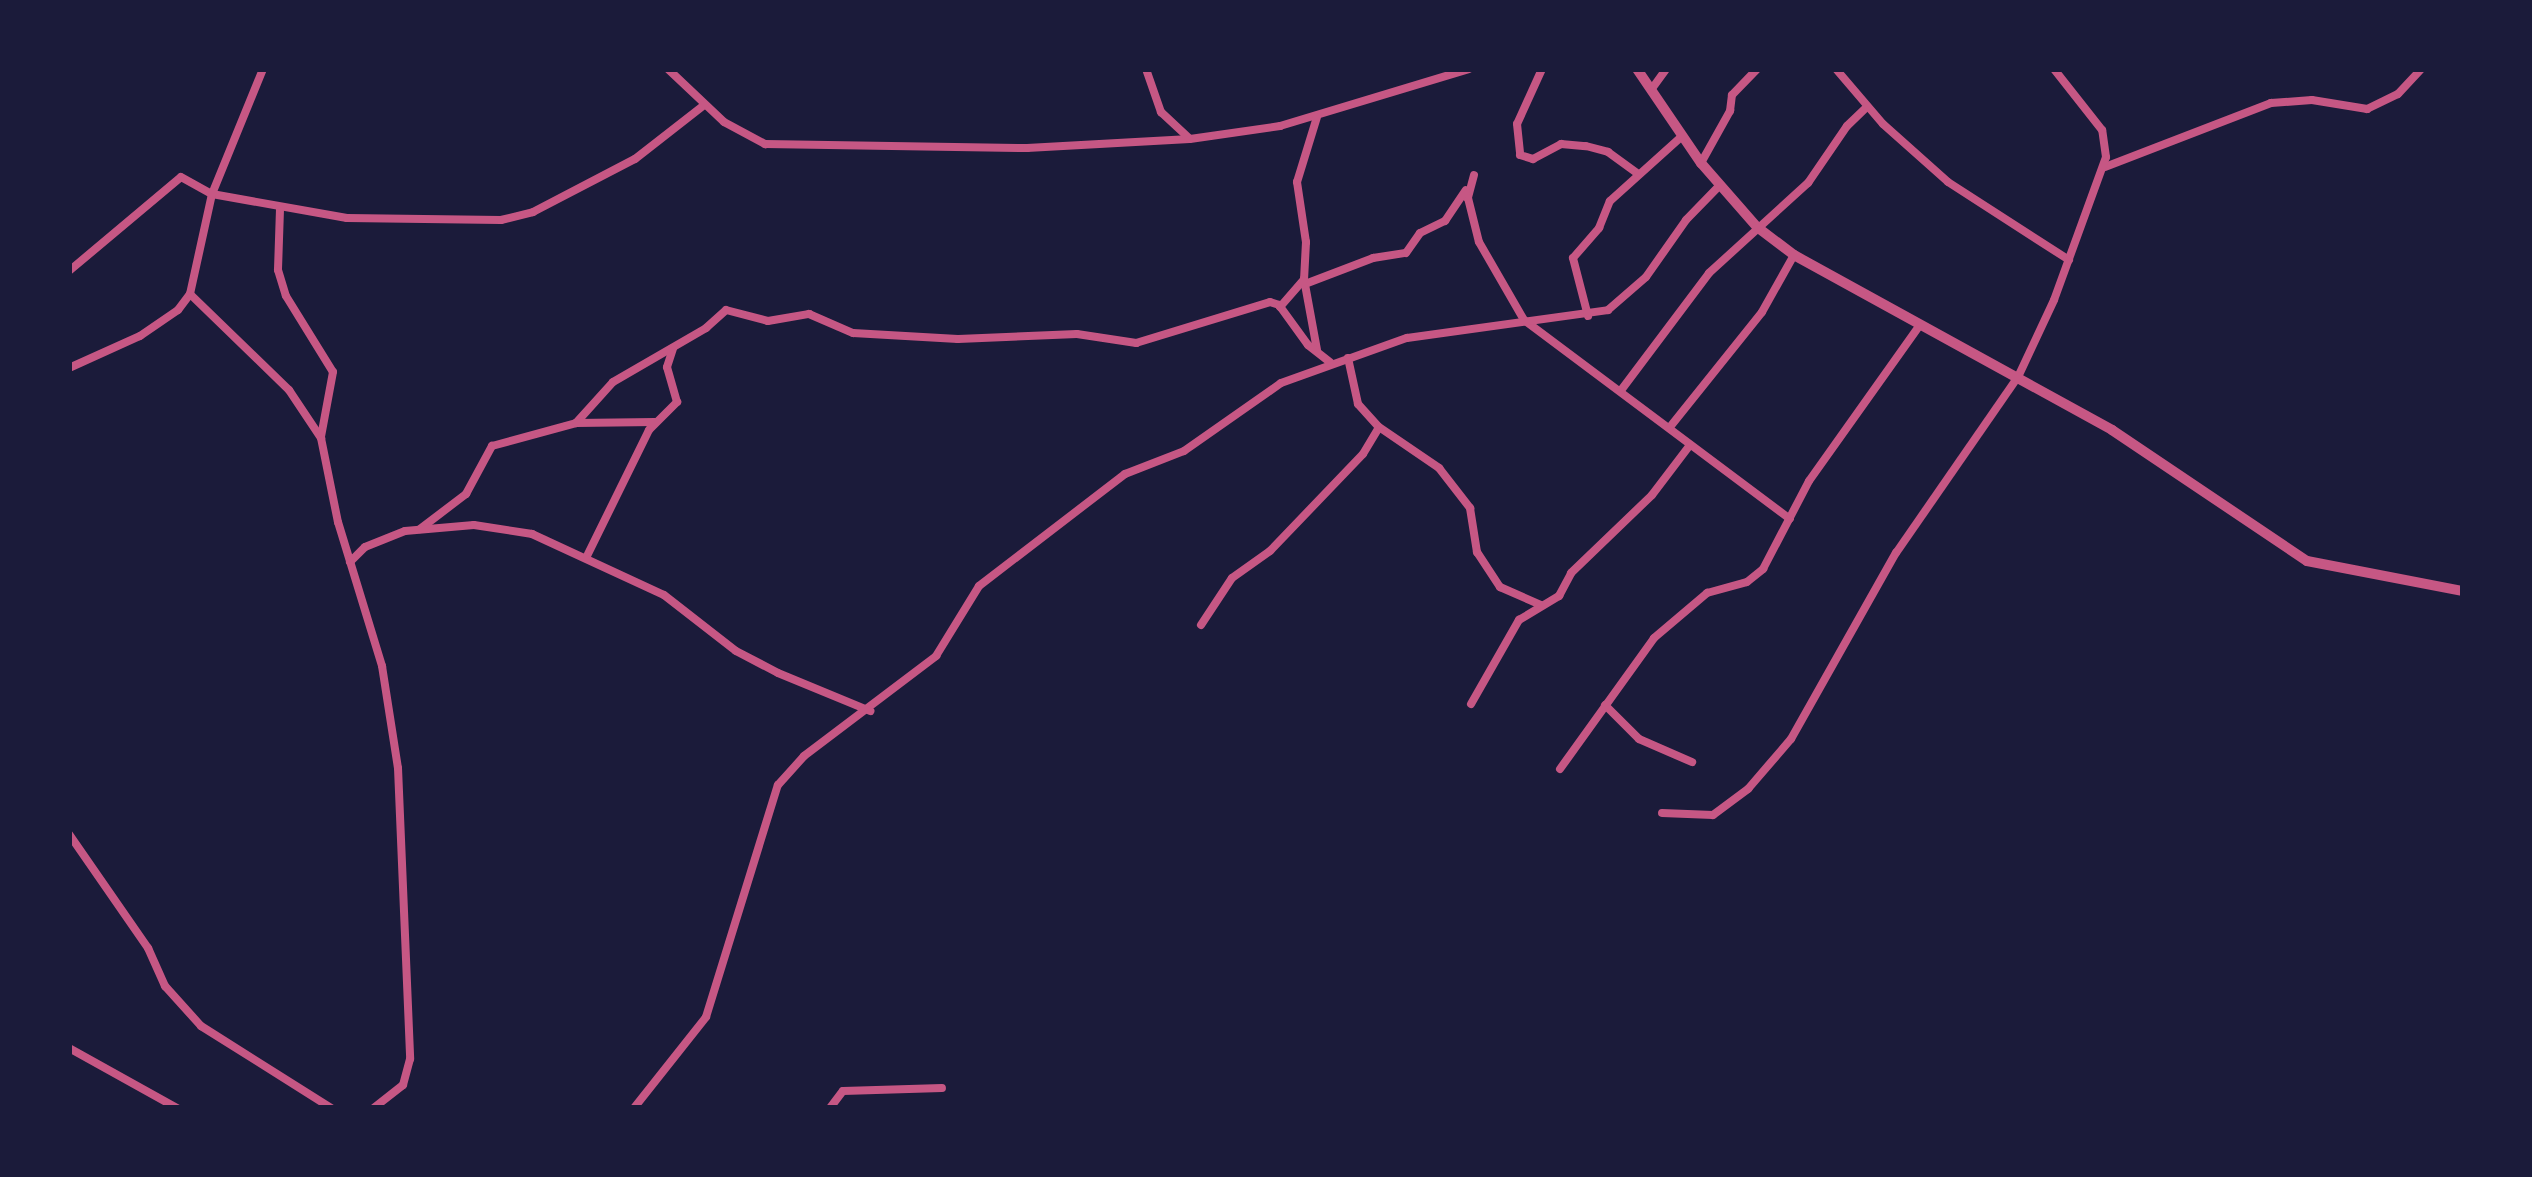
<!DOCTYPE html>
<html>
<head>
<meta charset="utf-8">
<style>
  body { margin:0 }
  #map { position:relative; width:2532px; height:1177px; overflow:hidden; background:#1b1b3a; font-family:"Roboto Condensed",sans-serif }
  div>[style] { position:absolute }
  .minor>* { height:8px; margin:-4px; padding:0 4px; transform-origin:4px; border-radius:4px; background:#c65784 }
  .tertiary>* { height:10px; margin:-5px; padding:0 5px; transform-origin:5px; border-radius:5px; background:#c65784 }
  span { translate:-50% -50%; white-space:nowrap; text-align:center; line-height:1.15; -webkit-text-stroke:10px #1b1b3a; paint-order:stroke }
  .frame { position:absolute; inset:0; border:72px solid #1b1b3a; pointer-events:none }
</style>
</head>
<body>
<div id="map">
  <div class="minor">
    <div style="left:668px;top:69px;width:77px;rotate:43.4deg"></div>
    <div style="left:724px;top:122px;width:47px;rotate:28.2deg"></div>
    <div style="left:765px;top:144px;width:262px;rotate:0.9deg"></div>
    <div style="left:1027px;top:148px;width:163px;rotate:-3.2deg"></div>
    <div style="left:1190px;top:139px;width:91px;rotate:-8.2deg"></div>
    <div style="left:1280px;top:126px;width:197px;rotate:-16.8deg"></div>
    <div style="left:1146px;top:69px;width:46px;rotate:70.8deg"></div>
    <div style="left:1161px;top:112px;width:38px;rotate:43deg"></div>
    <div style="left:1542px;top:69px;width:60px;rotate:114.4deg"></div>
    <div style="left:1517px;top:124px;width:31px;rotate:84deg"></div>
    <div style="left:1520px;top:155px;width:14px;rotate:17deg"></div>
    <div style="left:1533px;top:159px;width:32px;rotate:-28deg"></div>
    <div style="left:1561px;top:144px;width:25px;rotate:5deg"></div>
    <div style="left:1586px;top:146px;width:23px;rotate:15deg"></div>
    <div style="left:1608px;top:152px;width:37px;rotate:36deg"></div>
    <div style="left:1836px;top:69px;width:72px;rotate:49.5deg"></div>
    <div style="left:1883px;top:124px;width:87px;rotate:41.7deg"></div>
    <div style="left:1948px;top:182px;width:144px;rotate:32.8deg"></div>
    <div style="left:1651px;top:90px;width:26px;rotate:-54deg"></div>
    <div style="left:1317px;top:117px;width:68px;rotate:107.1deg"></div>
    <div style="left:1297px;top:182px;width:61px;rotate:81.5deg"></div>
    <div style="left:1306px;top:242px;width:37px;rotate:93deg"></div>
    <div style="left:1304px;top:279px;width:72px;rotate:79.6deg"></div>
    <div style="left:1701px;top:163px;width:60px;rotate:-60.9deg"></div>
    <div style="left:1730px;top:111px;width:16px;rotate:-83deg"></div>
    <div style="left:1732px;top:95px;width:36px;rotate:-46deg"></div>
    <div style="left:2105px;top:167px;width:178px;rotate:-21.1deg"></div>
    <div style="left:2271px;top:103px;width:41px;rotate:-4.2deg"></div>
    <div style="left:2312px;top:100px;width:56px;rotate:9.3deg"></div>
    <div style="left:2367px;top:109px;width:34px;rotate:-26deg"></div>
    <div style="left:2398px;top:94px;width:34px;rotate:-47deg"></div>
    <div style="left:1474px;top:175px;width:24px;rotate:105deg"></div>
    <div style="left:1468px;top:198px;width:45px;rotate:76deg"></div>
    <div style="left:1479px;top:242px;width:90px;rotate:60deg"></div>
    <div style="left:1524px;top:320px;width:332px;rotate:36.8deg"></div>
    <div style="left:280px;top:209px;width:61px;rotate:91.9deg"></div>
    <div style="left:278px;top:270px;width:27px;rotate:73deg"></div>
    <div style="left:286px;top:296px;width:89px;rotate:58.3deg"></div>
    <div style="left:333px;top:372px;width:66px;rotate:100.5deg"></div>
    <div style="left:69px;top:271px;width:146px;rotate:-40deg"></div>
    <div style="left:181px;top:177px;width:35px;rotate:29deg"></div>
    <div style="left:212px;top:194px;width:137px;rotate:10.1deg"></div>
    <div style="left:347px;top:218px;width:154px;rotate:0.7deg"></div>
    <div style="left:501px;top:220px;width:33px;rotate:-14deg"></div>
    <div style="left:533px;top:212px;width:115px;rotate:-27.5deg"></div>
    <div style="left:635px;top:159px;width:88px;rotate:-38deg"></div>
    <div style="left:1305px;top:284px;width:73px;rotate:-20.9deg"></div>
    <div style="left:1373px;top:258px;width:33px;rotate:-9deg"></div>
    <div style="left:1406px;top:253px;width:24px;rotate:-55deg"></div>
    <div style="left:1420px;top:233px;width:28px;rotate:-26deg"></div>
    <div style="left:1445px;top:221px;width:37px;rotate:-56deg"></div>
    <div style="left:190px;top:294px;width:138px;rotate:44.1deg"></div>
    <div style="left:289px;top:390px;width:58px;rotate:56.3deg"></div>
    <div style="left:321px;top:438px;width:86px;rotate:78.6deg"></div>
    <div style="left:338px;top:522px;width:151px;rotate:73deg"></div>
    <div style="left:382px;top:666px;width:103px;rotate:81.1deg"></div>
    <div style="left:398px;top:768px;width:291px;rotate:87.6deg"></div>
    <div style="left:410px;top:1059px;width:27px;rotate:105deg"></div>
    <div style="left:403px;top:1085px;width:37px;rotate:142deg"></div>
    <div style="left:1280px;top:307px;width:35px;rotate:-49deg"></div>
    <div style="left:1588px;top:316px;width:60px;rotate:-104.5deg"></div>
    <div style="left:1573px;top:258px;width:40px;rotate:-49deg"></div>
    <div style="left:1599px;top:228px;width:29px;rotate:-68deg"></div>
    <div style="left:1610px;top:201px;width:96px;rotate:-42deg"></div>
    <div style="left:1348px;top:358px;width:47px;rotate:77.7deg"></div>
    <div style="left:1358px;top:404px;width:31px;rotate:48deg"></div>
    <div style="left:1379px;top:427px;width:73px;rotate:34.3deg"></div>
    <div style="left:1439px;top:468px;width:51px;rotate:52.2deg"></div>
    <div style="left:1470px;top:508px;width:45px;rotate:81deg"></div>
    <div style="left:1477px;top:552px;width:42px;rotate:56.7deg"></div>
    <div style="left:1500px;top:587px;width:45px;rotate:23.7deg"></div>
    <div style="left:69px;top:368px;width:78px;rotate:-24.3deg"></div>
    <div style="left:140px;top:336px;width:46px;rotate:-34.4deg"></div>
    <div style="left:178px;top:310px;width:20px;rotate:-53deg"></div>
    <div style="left:190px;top:294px;width:102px;rotate:-77.6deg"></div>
    <div style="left:212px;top:194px;width:135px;rotate:-67.8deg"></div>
    <div style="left:1622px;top:389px;width:145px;rotate:-53.1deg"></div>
    <div style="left:1709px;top:273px;width:134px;rotate:-42.3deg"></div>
    <div style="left:1808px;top:183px;width:69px;rotate:-55.6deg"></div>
    <div style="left:1847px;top:126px;width:28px;rotate:-44deg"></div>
    <div style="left:576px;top:423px;width:55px;rotate:-47.9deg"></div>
    <div style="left:613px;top:382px;width:108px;rotate:-30.1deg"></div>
    <div style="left:706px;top:328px;width:27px;rotate:-42deg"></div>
    <div style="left:726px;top:310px;width:43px;rotate:14.7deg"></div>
    <div style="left:768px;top:321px;width:42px;rotate:-9.7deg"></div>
    <div style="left:809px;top:314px;width:48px;rotate:23.4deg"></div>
    <div style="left:853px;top:333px;width:105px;rotate:3.3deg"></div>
    <div style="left:958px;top:339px;width:119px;rotate:-2.4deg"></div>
    <div style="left:1077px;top:334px;width:60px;rotate:8.7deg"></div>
    <div style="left:1136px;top:343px;width:140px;rotate:-17deg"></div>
    <div style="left:1270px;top:302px;width:9px;rotate:18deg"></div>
    <div style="left:1279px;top:305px;width:49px;rotate:54.1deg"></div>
    <div style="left:1308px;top:345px;width:28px;rotate:38deg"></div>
    <div style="left:1670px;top:427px;width:147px;rotate:-51.3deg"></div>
    <div style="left:1762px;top:312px;width:65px;rotate:-60.7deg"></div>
    <div style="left:420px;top:529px;width:58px;rotate:-37.3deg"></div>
    <div style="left:466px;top:494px;width:55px;rotate:-61.6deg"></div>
    <div style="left:492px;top:446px;width:87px;rotate:-15.3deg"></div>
    <div style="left:576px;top:423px;width:79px;rotate:-0.7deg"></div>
    <div style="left:586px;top:558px;width:143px;rotate:-63.8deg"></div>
    <div style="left:649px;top:430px;width:40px;rotate:-45deg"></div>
    <div style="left:677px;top:402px;width:36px;rotate:-106deg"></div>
    <div style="left:667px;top:367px;width:20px;rotate:-72deg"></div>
    <div style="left:350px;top:562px;width:21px;rotate:-45deg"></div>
    <div style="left:365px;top:547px;width:43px;rotate:-21.8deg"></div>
    <div style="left:405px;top:531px;width:69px;rotate:-5deg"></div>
    <div style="left:474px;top:525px;width:59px;rotate:8.8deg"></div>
    <div style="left:532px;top:534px;width:145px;rotate:24.8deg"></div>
    <div style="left:664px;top:595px;width:91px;rotate:37.9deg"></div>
    <div style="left:736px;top:651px;width:47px;rotate:27.6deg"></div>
    <div style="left:778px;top:673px;width:100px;rotate:22.4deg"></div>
    <div style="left:1201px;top:625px;width:56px;rotate:-56.6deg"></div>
    <div style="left:1232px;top:578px;width:47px;rotate:-35.4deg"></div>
    <div style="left:1270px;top:551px;width:134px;rotate:-46.2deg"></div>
    <div style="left:1363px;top:454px;width:31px;rotate:-59deg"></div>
    <div style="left:1471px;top:704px;width:97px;rotate:-60.3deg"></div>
    <div style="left:1519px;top:620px;width:47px;rotate:-31deg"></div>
    <div style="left:1559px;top:596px;width:26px;rotate:-62deg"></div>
    <div style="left:1571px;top:573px;width:112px;rotate:-43.9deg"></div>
    <div style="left:1652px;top:495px;width:63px;rotate:-52.8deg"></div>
    <div style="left:1605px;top:705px;width:48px;rotate:45deg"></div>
    <div style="left:1639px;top:739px;width:58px;rotate:23.5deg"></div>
    <div style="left:1560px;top:769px;width:161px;rotate:-54.3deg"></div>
    <div style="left:1654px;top:638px;width:70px;rotate:-40.3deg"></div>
    <div style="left:1707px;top:593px;width:41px;rotate:-15.4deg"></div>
    <div style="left:1747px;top:582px;width:21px;rotate:-39deg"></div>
    <div style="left:1763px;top:569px;width:99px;rotate:-62.4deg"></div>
    <div style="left:1809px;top:481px;width:191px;rotate:-54.6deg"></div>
    <div style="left:1662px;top:813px;width:51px;rotate:2.2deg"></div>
    <div style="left:1713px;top:815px;width:44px;rotate:-36.6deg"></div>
    <div style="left:1748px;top:789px;width:66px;rotate:-49.3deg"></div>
    <div style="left:1791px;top:739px;width:214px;rotate:-60.6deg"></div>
    <div style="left:1896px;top:553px;width:214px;rotate:-55.3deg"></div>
    <div style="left:2018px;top:377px;width:85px;rotate:-64.9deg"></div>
    <div style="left:2054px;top:300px;width:152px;rotate:-70deg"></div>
    <div style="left:2106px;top:157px;width:27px;rotate:-98deg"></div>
    <div style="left:2102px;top:130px;width:78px;rotate:-128.2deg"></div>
    <div style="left:69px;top:834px;width:139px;rotate:55.3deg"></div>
    <div style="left:148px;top:948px;width:42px;rotate:65.9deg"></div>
    <div style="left:165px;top:986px;width:54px;rotate:48deg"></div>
    <div style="left:201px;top:1026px;width:154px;rotate:32.2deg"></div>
    <div style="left:69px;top:1048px;width:124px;rotate:29.1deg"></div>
    <div style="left:634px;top:1108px;width:116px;rotate:-51.6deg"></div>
    <div style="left:706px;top:1017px;width:243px;rotate:-72.8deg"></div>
    <div style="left:778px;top:785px;width:39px;rotate:-48deg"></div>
    <div style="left:804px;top:756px;width:166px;rotate:-37.1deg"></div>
    <div style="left:936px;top:656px;width:82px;rotate:-58.4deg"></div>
    <div style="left:979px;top:586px;width:184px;rotate:-37.5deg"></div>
    <div style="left:1125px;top:474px;width:63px;rotate:-21.3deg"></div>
    <div style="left:1184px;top:451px;width:118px;rotate:-35deg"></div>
    <div style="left:1281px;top:383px;width:134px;rotate:-19.7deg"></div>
    <div style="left:1407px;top:338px;width:203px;rotate:-7.9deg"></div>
    <div style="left:1608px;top:310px;width:50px;rotate:-41deg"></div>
    <div style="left:1646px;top:277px;width:70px;rotate:-54.9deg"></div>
    <div style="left:1686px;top:220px;width:49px;rotate:-45.8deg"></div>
    <div style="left:830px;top:1108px;width:21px;rotate:-53deg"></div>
    <div style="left:843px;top:1091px;width:99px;rotate:-1.7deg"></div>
  </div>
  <div class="tertiary">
    <div style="left:1637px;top:69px;width:114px;rotate:55.8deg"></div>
    <div style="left:1701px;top:163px;width:85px;rotate:48.8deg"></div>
    <div style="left:1757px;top:227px;width:46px;rotate:37.1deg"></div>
    <div style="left:1794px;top:255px;width:363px;rotate:28.8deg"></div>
    <div style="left:2112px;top:430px;width:235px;rotate:33.9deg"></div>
    <div style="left:2307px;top:561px;width:159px;rotate:10.9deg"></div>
  </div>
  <div class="frame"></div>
</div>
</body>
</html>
